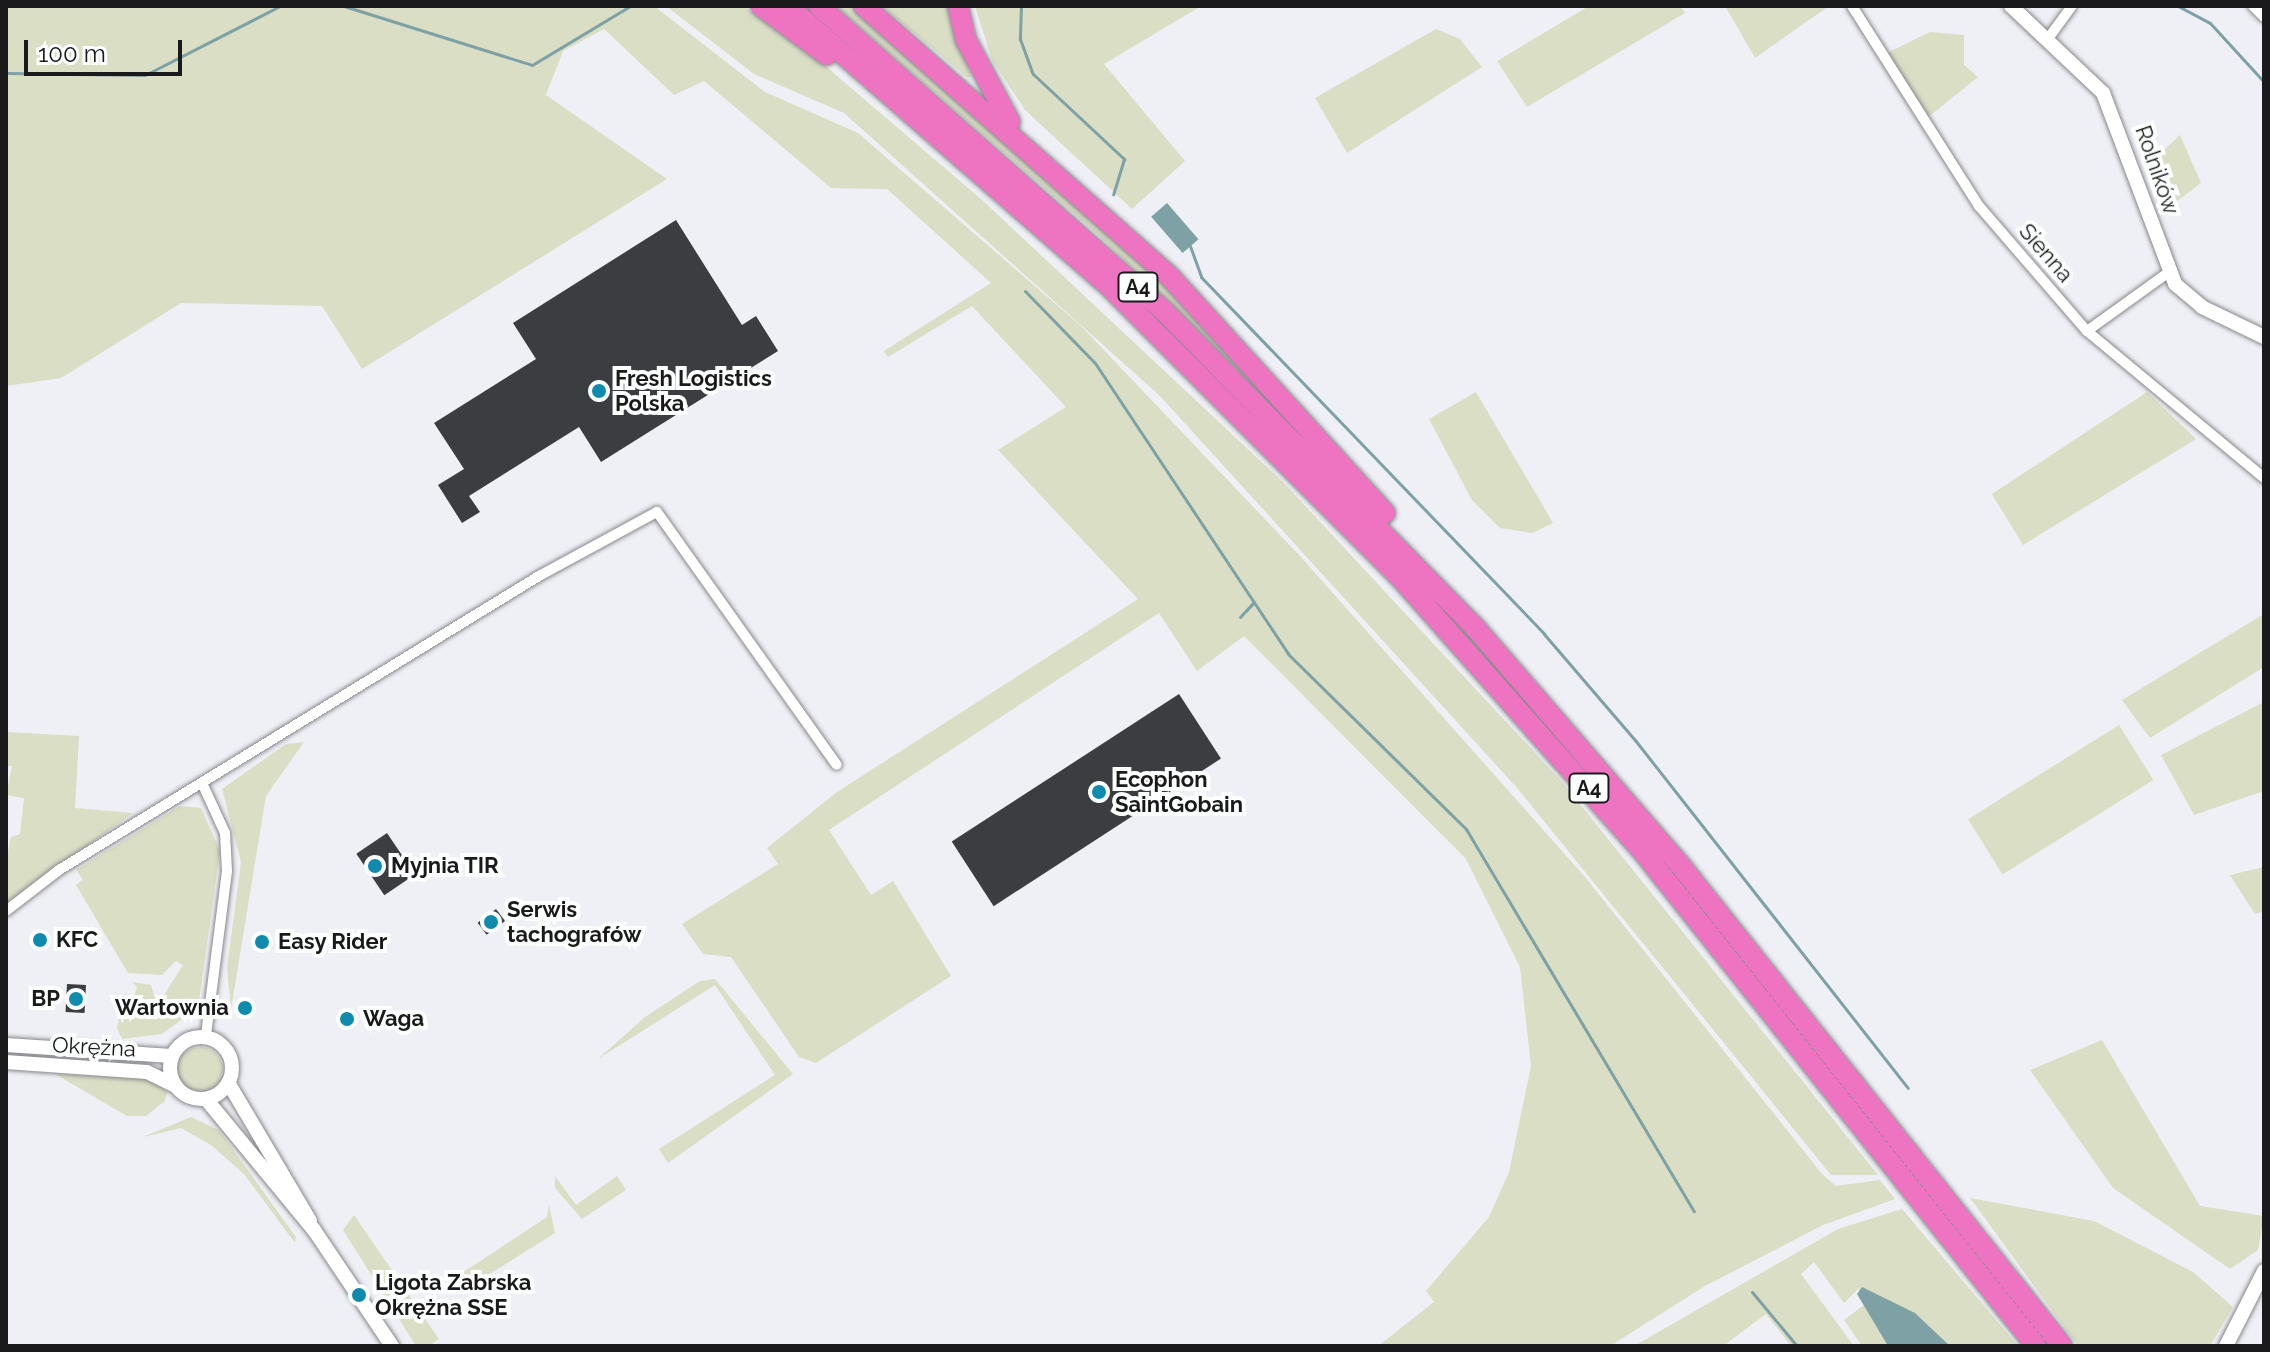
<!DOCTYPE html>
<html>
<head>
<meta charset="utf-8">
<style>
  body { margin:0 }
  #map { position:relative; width:2270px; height:1352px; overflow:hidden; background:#eff0f5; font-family:Raleway,sans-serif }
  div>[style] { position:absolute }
  .green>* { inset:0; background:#d9dec4; transform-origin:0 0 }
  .round { border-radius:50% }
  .water>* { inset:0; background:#7da1a5; transform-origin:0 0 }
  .stream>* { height:3px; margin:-1.5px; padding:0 1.5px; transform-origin:1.5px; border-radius:1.5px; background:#7da1a5 }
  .building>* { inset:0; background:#3c3d40; transform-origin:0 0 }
  .roads { filter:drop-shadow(0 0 2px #87888c) drop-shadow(0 0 2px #87888c) }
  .minor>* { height:10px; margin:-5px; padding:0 5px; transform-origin:5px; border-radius:5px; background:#fff }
  .tertiary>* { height:14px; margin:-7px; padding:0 7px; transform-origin:7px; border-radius:7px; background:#fff }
  .tertiary>.ring { margin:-7px; padding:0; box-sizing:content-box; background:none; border:14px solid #fff; border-radius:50% }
  .motorway>* { height:20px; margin:-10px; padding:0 10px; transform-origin:10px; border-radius:10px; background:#ee74c2 }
  .dots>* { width:22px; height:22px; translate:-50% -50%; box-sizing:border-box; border:4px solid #fdfefe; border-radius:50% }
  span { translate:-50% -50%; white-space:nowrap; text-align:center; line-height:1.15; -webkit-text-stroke:8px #fdfefe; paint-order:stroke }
  .shield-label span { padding:2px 6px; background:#fdfefe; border:2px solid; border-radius:6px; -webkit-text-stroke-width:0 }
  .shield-label { font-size:20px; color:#1a1a1c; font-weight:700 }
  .street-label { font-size:22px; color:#1a1a1c }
  .poi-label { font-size:22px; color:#1a1a1c; font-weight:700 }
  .left { translate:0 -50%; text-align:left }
  .right { translate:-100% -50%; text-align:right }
  .frame { position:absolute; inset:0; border:8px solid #1a1a1c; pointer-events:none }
  .scale { position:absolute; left:24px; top:40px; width:158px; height:36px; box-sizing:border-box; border:4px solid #1a1a1c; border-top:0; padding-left:10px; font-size:24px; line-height:28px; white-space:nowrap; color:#1a1a1c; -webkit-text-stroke:6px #fdfefe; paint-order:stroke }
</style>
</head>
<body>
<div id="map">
  <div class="green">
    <div style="clip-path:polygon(6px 6px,654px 6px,765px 92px,858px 133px,1080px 325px,1300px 556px,1585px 877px,1822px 1174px,1836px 1186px,1880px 1180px,1895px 1199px,1823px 1225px,1705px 1286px,1610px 1346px,1378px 1346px,1434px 1302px,1426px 1291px,1489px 1217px,1509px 1172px,1531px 1066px,1520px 967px,1466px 859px,1244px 636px,1197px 671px,1159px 613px,829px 830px,871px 895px,893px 881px,951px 976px,816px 1063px,799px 1057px,731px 957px,703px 954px,682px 924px,778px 864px,767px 848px,837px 792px,1138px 599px,998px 450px,1066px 407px,972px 306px,888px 357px,884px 351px,991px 283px,887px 189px,831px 188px,704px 81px,674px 95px,604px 29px,563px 51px,546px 95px,667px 179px,362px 369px,322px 306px,181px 303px,61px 378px,6px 386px)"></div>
    <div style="clip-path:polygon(666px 6px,743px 6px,823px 64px,981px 199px,1283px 482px,1563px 783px,1878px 1175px,1831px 1175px,1518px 789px,1160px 396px,844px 113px,754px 74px)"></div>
    <div style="clip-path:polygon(836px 6px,853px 6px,904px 47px,1153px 270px,1268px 398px,1096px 233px)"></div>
    <div style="clip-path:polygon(882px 6px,948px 6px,971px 77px,968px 78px)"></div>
    <div style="clip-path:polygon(975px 6px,1201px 6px,1104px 64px,1185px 161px,1132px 209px,1025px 110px,992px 60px)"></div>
    <div style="clip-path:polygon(1589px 6px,1680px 6px,1685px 13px,1527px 107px,1497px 61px)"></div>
    <div style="clip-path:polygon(1725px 6px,1829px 6px,1755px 58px)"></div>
    <div style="clip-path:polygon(1436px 29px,1460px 39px,1482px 67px,1347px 153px,1315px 98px)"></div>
    <div style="clip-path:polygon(1930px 32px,1964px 35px,1964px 65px,1978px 77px,1927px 118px,1887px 53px)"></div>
    <div style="clip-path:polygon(2180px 135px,2201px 183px,2169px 207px,2154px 159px)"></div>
    <div style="clip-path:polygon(1476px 392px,1553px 523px,1532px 533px,1500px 528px,1472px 500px,1429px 419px)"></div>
    <div style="clip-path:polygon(2147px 392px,2196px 439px,2023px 545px,1992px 494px)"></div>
    <div style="clip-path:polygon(2264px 614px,2264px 667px,2150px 738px,2122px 700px)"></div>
    <div style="clip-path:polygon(2264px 702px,2264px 791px,2194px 815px,2161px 755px)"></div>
    <div style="left:2119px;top:725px;width:65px;height:178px;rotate:58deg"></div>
    <div style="clip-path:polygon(6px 732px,79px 736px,75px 808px,133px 813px,6px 904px,6px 863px,11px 837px,20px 834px,24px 798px,6px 795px,12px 766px,6px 766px)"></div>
    <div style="clip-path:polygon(304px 742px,266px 796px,231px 1009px,227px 968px,241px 862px,222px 789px,286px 744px)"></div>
    <div style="clip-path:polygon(180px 806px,201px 808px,220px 851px,198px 1008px,162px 1034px,122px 1039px,117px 1028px,125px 994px,134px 997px,137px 987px,132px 982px,151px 985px,157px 1006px,183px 965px,176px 961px,162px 975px,128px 973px,76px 885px,83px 880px,76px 870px)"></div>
    <div style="clip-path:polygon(2264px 867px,2264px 911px,2255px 914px,2230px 875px)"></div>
    <div style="clip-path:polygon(715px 979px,793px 1074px,668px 1163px,659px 1149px,775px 1075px,715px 985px,598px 1059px,645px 1017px,700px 981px)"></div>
    <div style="clip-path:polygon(2102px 1040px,2200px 1206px,2264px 1216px,2258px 1250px,2230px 1269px,2113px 1188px,2030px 1070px)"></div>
    <div class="round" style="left:177px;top:1047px;width:46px;height:46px"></div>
    <div style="clip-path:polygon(55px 1074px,150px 1078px,167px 1092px,165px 1101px,146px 1116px,127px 1116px)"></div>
    <div style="clip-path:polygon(191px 1117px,219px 1130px,296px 1237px,295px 1243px,244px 1174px,211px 1145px,181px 1128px,143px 1137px)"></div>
    <div style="clip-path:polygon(555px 1176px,576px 1205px,617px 1176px,626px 1190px,582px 1219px,555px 1188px)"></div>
    <div style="clip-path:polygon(1970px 1198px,2094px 1221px,2193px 1272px,2233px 1307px,2210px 1346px,2078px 1346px)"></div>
    <div style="clip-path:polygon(549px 1205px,555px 1233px,469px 1287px,441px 1287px,547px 1217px)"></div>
    <div style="clip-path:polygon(1902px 1209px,2018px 1346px,1950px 1346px,1915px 1313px,1858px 1289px,1844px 1303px,1814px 1262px,1801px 1274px,1854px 1346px,1791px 1346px,1766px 1314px,1723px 1346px,1634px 1346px,1838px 1229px)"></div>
    <div style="clip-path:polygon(354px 1215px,439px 1339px,429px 1346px,416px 1346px,343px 1230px)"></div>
    <div style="clip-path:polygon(1864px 1305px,1888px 1346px,1862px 1346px,1844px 1320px)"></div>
  </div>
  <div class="water">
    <div style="left:1167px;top:203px;width:48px;height:21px;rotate:49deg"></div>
    <div style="clip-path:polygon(1862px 1287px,1915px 1313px,1950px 1346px,1888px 1346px,1857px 1294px)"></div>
  </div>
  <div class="stream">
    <div style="left:344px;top:6px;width:197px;rotate:17.4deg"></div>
    <div style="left:532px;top:65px;width:114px;rotate:-31deg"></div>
    <div style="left:1021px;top:6px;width:33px;rotate:92deg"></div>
    <div style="left:1020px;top:39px;width:37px;rotate:70deg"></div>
    <div style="left:1033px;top:74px;width:125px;rotate:43deg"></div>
    <div style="left:1124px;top:159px;width:37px;rotate:107deg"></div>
    <div style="left:2178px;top:6px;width:36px;rotate:28deg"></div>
    <div style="left:2210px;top:23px;width:80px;rotate:47.5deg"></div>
    <div style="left:6px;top:73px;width:139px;rotate:0.8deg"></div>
    <div style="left:145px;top:75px;width:152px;rotate:-27.1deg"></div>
    <div style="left:1190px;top:246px;width:33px;rotate:70deg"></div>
    <div style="left:1201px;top:277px;width:495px;rotate:46.1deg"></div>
    <div style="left:1544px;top:634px;width:140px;rotate:49.4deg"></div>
    <div style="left:1635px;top:740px;width:442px;rotate:51.9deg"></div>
    <div style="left:1025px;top:291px;width:100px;rotate:45.8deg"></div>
    <div style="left:1095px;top:363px;width:349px;rotate:56.4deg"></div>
    <div style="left:1288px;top:654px;width:250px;rotate:44.5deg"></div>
    <div style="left:1466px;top:829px;width:445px;rotate:59.2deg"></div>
    <div style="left:1240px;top:617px;width:19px;rotate:-47deg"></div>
    <div style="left:1752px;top:1292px;width:70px;rotate:50.2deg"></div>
  </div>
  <div class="building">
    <div style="clip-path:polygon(676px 220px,742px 325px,756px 316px,778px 351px,601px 462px,579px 427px,469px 496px,480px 512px,462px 523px,438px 485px,464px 469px,434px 423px,536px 359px,513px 323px)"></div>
    <div style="left:1179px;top:694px;width:77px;height:271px;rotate:57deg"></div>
    <div style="left:387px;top:833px;width:50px;height:37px;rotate:56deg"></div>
    <div style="left:496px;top:909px;width:15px;height:23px;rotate:53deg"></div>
    <div style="left:67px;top:984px;width:19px;height:28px;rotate:3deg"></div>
  </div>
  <div class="roads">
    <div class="minor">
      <div style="left:1852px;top:6px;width:237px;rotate:57.6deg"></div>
      <div style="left:1979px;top:206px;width:165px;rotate:49.2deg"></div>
      <div style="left:2087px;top:331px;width:230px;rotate:39.7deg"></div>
      <div style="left:2253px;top:6px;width:16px;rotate:45deg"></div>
      <div style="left:2047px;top:40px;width:42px;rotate:-53.7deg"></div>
      <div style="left:2087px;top:331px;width:101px;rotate:-35.7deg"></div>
      <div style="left:203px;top:785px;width:53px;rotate:65.4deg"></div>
      <div style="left:225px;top:833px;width:38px;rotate:87deg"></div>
      <div style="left:227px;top:871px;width:166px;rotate:97.3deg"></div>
      <div style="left:6px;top:911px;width:67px;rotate:-37.7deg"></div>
      <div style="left:59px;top:870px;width:563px;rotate:-31.49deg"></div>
      <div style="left:539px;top:576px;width:134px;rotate:-28.5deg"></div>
      <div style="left:657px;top:512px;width:310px;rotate:54.6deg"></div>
    </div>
    <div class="tertiary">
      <div style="left:2011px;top:6px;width:127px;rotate:43.4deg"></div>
      <div style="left:2103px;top:93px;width:204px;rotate:69.3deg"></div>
      <div style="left:2175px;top:284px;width:35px;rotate:40deg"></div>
      <div style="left:2202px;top:307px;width:69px;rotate:25.8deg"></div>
      <div class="ring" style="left:170px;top:1037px;width:48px;height:48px"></div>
      <div style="left:6px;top:1045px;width:166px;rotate:3.8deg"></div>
      <div style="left:6px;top:1062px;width:141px;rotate:4.1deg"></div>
      <div style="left:147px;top:1072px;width:32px;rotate:26deg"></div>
      <div style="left:229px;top:1084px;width:159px;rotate:59.4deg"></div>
      <div style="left:206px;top:1099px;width:170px;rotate:50.5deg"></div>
      <div style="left:314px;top:1230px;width:140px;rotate:56.1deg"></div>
      <div style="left:2226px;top:1346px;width:84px;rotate:-63.1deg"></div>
    </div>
    <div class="motorway">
      <div style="left:761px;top:6px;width:82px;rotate:36.6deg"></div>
      <div style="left:788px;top:6px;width:426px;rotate:41.1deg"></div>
      <div style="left:1109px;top:286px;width:413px;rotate:45deg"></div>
      <div style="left:1401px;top:578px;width:362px;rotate:48.5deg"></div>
      <div style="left:1641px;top:849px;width:635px;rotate:51.52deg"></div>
      <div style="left:819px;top:6px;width:463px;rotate:41.5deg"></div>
      <div style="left:1166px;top:313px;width:445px;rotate:45.5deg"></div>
      <div style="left:1478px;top:631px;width:309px;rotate:49.2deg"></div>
      <div style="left:1680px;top:865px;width:614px;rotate:51.54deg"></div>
      <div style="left:864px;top:6px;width:410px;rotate:41.5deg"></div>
      <div style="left:1171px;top:278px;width:318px;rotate:47.7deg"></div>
      <div style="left:958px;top:6px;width:35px;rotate:77deg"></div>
      <div style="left:966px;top:40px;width:93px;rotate:61.8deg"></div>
    </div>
  </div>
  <div class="dots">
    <div style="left:599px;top:391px;background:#108bad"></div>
    <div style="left:1099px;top:792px;background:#108bad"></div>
    <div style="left:375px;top:866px;background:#108bad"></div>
    <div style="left:491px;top:922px;background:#108bad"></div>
    <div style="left:40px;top:940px;background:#108bad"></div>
    <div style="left:262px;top:942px;background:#108bad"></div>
    <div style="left:76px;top:999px;background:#108bad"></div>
    <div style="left:245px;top:1008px;background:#108bad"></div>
    <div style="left:347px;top:1019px;background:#108bad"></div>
    <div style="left:359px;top:1295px;background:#108bad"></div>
  </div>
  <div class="shield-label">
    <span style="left:1138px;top:287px">A4</span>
    <span style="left:1589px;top:788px">A4</span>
  </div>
  <div class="street-label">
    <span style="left:2157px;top:170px;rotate:71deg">Rolników</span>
    <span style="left:2046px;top:253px;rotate:49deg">Sienna</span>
    <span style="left:94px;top:1047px;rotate:3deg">Okrężna</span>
  </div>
  <div class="poi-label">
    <span class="left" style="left:615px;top:391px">Fresh Logistics<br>Polska</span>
    <span class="left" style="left:1115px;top:792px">Ecophon<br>SaintGobain</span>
    <span class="left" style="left:391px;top:866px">Myjnia TIR</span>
    <span class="left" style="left:507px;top:922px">Serwis<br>tachografów</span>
    <span class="left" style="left:56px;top:940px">KFC</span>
    <span class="left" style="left:278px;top:942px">Easy Rider</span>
    <span class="right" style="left:60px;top:999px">BP</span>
    <span class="right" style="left:229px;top:1008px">Wartownia</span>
    <span class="left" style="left:363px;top:1019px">Waga</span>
    <span class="left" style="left:375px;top:1295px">Ligota Zabrska<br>Okrężna SSE</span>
  </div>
  <div class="frame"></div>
  <div class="scale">100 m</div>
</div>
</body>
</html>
